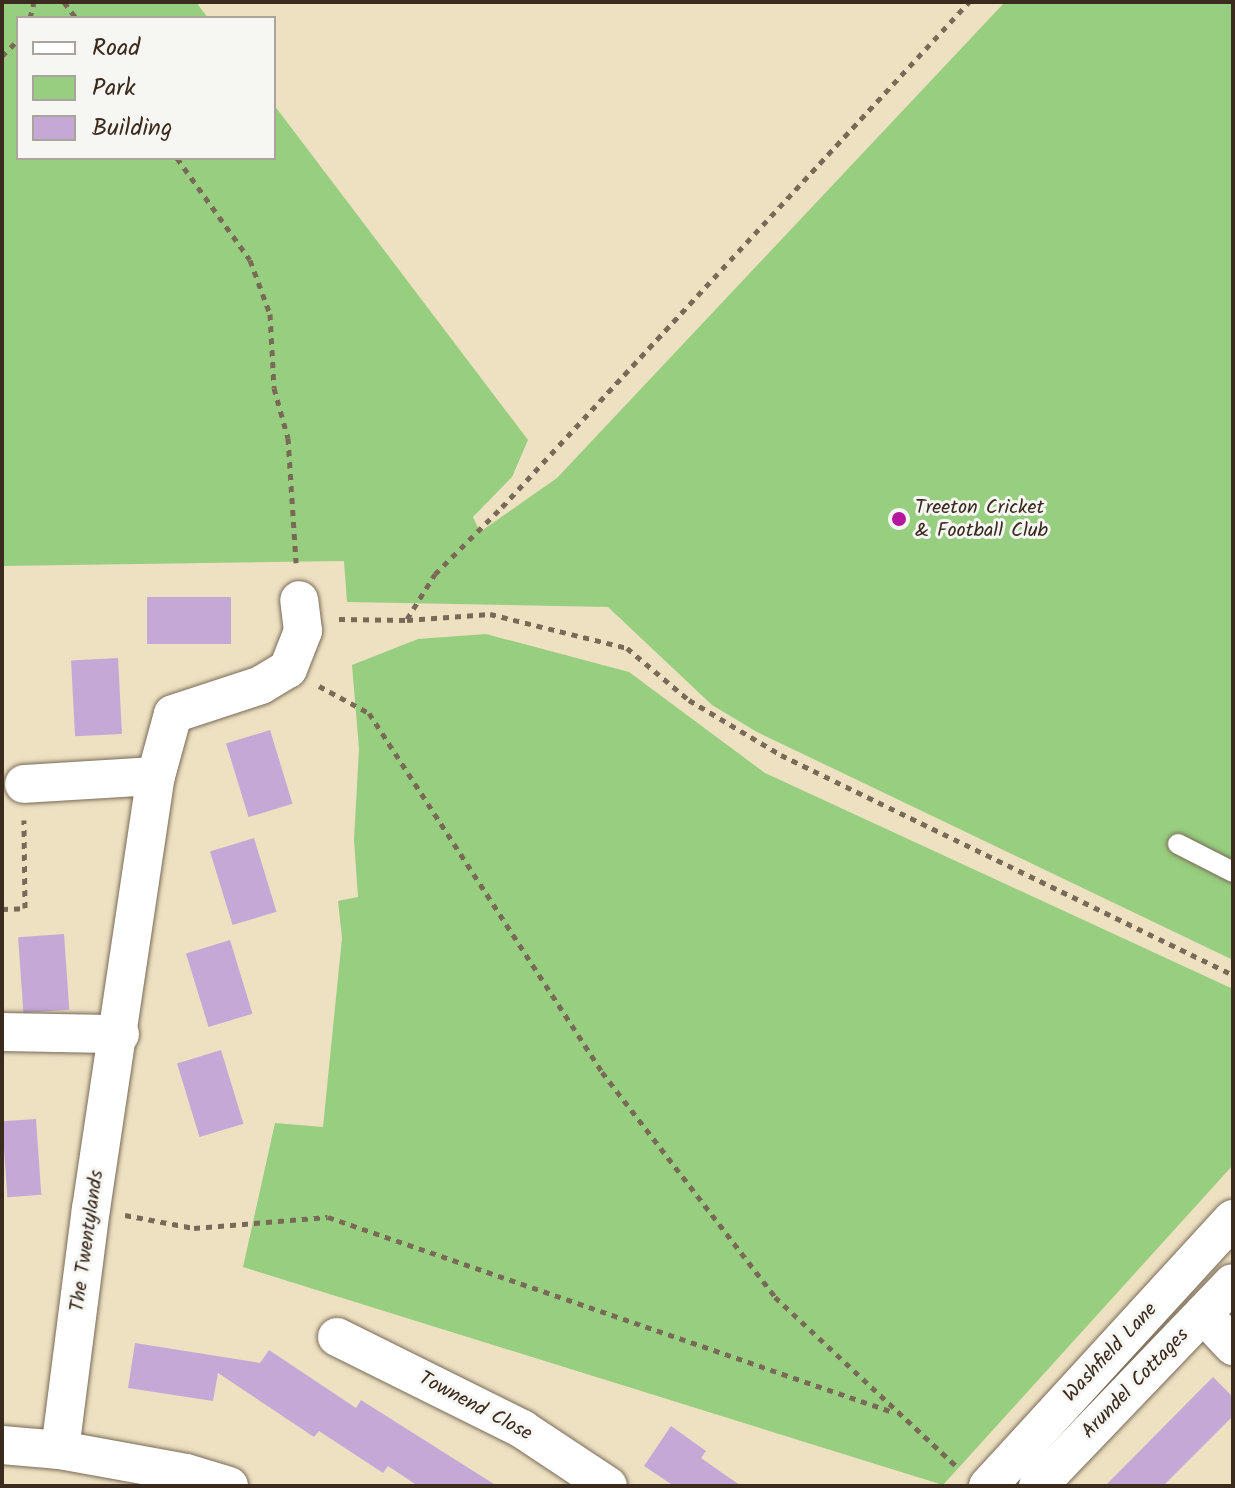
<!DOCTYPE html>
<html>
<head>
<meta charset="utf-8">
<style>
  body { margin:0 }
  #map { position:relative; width:1235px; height:1488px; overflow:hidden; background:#ede1c2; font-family:Kalam,sans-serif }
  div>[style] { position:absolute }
  .green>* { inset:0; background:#97ce80 }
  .building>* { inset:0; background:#c6a8d7; transform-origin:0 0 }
  .path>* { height:5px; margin-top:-2.5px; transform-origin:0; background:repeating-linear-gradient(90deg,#796a57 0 6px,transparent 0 12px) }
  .roads { filter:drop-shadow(0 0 2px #796a57) drop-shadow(0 0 2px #796a57) }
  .service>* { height:20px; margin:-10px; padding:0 10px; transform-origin:10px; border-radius:10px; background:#fff }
  .minor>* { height:38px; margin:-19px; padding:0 19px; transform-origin:19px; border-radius:19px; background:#fff }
  .dots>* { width:22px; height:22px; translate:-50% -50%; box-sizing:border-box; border:4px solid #f6f6f2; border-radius:50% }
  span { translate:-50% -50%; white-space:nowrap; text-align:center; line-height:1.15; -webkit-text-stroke:6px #f6f6f2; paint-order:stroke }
  .poi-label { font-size:20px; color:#3b2a1e }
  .left { translate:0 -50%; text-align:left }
  .street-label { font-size:20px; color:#3b2a1e }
  .frame { position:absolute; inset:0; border:4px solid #3b2a1e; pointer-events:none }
  .legend { position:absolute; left:16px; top:16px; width:260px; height:144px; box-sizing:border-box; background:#f6f6f2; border:2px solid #aba49d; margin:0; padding:10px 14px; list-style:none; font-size:24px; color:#3b2a1e }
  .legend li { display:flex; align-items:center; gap:16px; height:40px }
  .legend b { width:40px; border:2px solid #aba49d }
</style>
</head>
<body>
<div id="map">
  <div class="green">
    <div style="clip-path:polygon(2px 2px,196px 2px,208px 18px,18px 18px,18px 158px,274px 158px,274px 105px,528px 440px,512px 477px,473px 517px,480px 532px,557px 478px,1005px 2px,1233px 2px,1233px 960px,757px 732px,712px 705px,608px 607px,347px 602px,344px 561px,2px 566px)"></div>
    <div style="clip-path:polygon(486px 634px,629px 672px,765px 773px,1233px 989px,1233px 1165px,943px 1485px,243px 1267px,275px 1123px,323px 1127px,342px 938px,338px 901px,358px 897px,354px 840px,359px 749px,352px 665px,418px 639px)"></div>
  </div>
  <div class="building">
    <div style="left:147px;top:597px;width:84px;height:47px"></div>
    <div style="left:118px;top:658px;width:76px;height:47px;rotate:87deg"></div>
    <div style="left:270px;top:730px;width:77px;height:46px;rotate:73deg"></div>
    <div style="left:254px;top:838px;width:77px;height:46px;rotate:73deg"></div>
    <div style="left:64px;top:934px;width:76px;height:46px;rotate:86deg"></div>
    <div style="left:230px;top:940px;width:77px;height:46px;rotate:73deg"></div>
    <div style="left:221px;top:1050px;width:77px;height:46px;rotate:73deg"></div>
    <div style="left:36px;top:1119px;width:76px;height:34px;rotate:86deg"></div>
    <div style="clip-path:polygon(135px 1343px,260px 1363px,269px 1350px,356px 1408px,361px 1400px,497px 1486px,418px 1486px,388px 1466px,383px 1473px,319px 1431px,314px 1437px,218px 1373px,213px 1401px,128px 1388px)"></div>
    <div style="clip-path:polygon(1213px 1377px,1233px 1397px,1233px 1416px,1163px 1486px,1105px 1486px)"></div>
    <div style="clip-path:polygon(671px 1426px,706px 1451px,701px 1458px,741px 1486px,674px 1486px,644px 1466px)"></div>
  </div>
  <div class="path">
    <div style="left:64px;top:2px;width:20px;rotate:53deg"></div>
    <div style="left:30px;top:18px;width:16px;rotate:-76deg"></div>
    <div style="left:2px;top:56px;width:23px;rotate:-45deg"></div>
    <div style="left:177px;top:158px;width:125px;rotate:54.4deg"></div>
    <div style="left:250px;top:260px;width:58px;rotate:69.7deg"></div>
    <div style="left:270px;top:314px;width:74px;rotate:86.9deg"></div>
    <div style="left:274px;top:388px;width:52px;rotate:74.4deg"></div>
    <div style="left:288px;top:438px;width:125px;rotate:86.3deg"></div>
    <div style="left:339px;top:619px;width:68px;rotate:0.8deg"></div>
    <div style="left:407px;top:620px;width:83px;rotate:-4.1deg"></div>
    <div style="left:490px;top:614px;width:141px;rotate:13.9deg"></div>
    <div style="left:627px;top:648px;width:81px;rotate:40deg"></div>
    <div style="left:689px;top:700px;width:107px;rotate:30.9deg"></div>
    <div style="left:781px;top:755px;width:503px;rotate:25.95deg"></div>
    <div style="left:407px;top:619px;width:53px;rotate:-58.1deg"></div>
    <div style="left:435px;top:574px;width:95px;rotate:-45deg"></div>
    <div style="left:502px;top:507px;width:688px;rotate:-47.24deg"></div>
    <div style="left:319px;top:686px;width:57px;rotate:28.4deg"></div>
    <div style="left:369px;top:713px;width:428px;rotate:57deg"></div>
    <div style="left:602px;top:1072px;width:284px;rotate:52.4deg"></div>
    <div style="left:775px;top:1297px;width:249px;rotate:43deg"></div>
    <div style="left:2px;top:909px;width:23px;rotate:-2deg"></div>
    <div style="left:25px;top:908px;width:88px;rotate:-90.7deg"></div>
    <div style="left:125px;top:1215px;width:70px;rotate:10.7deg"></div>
    <div style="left:194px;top:1228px;width:134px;rotate:-4.7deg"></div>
    <div style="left:328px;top:1217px;width:598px;rotate:19.04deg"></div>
  </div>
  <div class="roads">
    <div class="service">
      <div style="left:1178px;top:844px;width:62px;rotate:27deg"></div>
    </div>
    <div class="minor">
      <div style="left:24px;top:784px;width:132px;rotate:-3.5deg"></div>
      <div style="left:2px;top:1032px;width:118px;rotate:1deg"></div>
      <div style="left:1203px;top:1314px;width:44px;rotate:46.8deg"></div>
      <div style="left:337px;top:1337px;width:207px;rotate:26.4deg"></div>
      <div style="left:522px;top:1429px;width:103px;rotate:33.5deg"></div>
      <div style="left:2px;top:1445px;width:58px;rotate:4.9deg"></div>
      <div style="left:60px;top:1450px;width:128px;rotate:10.3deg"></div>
      <div style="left:186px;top:1473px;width:45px;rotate:16.8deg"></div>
      <div style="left:60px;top:1450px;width:243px;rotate:-82.7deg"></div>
      <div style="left:91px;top:1209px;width:438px;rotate:-81.5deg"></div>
      <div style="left:156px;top:776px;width:64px;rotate:-74.7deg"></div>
      <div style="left:173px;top:714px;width:93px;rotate:-18.2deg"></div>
      <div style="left:261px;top:685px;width:31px;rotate:-31deg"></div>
      <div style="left:288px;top:669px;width:41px;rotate:-68.5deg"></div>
      <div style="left:303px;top:631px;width:31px;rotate:-97deg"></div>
      <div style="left:988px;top:1486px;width:362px;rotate:-47.5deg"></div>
      <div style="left:1038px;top:1486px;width:281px;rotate:-46.2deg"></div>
    </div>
  </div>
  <div class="dots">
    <div style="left:899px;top:519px;background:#b5179e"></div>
  </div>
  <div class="poi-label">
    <span class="left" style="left:915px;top:520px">Treeton Cricket<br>&amp; Football Club</span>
  </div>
  <div class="street-label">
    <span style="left:88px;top:1241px;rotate:-82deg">The Twentylands</span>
    <span style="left:1111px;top:1353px;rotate:-47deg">Washfield Lane</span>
    <span style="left:1136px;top:1384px;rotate:-46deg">Arundel Cottages</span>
    <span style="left:475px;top:1407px;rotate:28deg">Townend Close</span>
  </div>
  <div class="frame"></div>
  <ul class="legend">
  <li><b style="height:10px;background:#fff"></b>Road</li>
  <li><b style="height:22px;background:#97ce80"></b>Park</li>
  <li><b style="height:22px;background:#c6a8d7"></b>Building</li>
  </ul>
</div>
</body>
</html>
